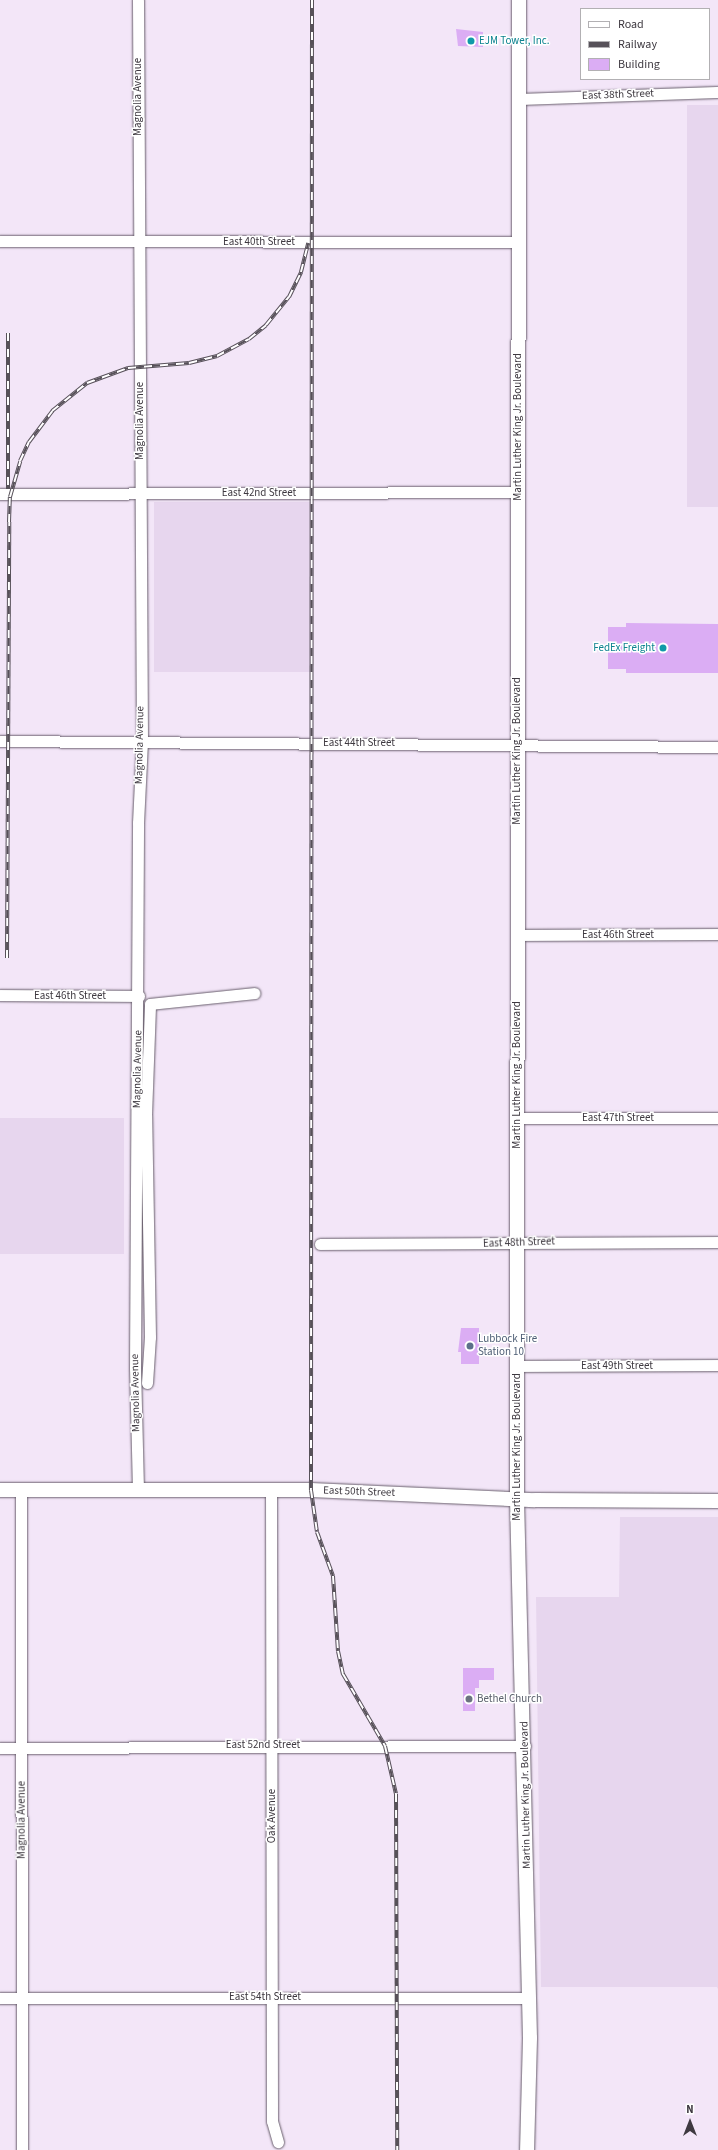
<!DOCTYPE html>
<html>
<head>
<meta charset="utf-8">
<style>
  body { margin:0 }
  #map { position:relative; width:718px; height:2150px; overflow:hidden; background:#f3e6f8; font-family:"Source Sans 3",sans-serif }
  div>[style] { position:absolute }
  .built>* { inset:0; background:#e7d6ee; transform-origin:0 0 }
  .building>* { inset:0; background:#dbadf4 }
  .roads { filter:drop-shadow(0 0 1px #685e6c) drop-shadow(0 0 1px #685e6c) }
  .minor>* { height:11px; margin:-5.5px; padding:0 5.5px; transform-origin:5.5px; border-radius:5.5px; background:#fff }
  .major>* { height:14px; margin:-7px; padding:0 7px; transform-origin:7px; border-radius:7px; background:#fff }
  .rail>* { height:4px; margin-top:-2px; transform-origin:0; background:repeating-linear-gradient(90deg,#fff 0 8px,#575159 0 16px); box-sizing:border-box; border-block:1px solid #575159 }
  .dots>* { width:11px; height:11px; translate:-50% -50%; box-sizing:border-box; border:2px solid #fff; border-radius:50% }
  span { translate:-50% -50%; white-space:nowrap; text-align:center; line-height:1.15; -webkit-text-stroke:3px #fff; paint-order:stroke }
  .culture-label { font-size:11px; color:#0d838f }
  .left { translate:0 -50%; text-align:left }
  .right { translate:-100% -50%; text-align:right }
  .street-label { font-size:11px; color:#3e3940 }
  .service-label { font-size:11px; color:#4e5e75 }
  .worship-label { font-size:11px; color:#5b616d }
  .legend { position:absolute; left:580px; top:8px; width:130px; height:72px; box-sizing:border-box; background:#fff; border:1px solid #b2b0b3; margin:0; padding:5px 7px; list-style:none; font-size:12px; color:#3e3940 }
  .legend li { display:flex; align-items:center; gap:8px; height:20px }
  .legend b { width:20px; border:1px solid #b2b0b3 }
  .north { position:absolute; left:670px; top:2102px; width:40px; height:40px; -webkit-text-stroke:3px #fff; paint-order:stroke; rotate:0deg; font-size:11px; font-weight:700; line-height:16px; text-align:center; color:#3e3940 }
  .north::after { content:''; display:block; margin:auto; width:14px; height:18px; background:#3e3940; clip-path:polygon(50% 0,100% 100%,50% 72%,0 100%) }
</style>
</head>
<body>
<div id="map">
  <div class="built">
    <div style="left:687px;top:105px;width:31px;height:402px"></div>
    <div style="left:154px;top:502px;width:157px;height:170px"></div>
    <div style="left:0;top:1118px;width:124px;height:136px"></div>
    <div style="clip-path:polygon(620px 1517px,718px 1517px,718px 1989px,717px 1987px,541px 1987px,536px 1597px,619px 1597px)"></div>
  </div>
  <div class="building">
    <div style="clip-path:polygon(456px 29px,483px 32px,483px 47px,458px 46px)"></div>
    <div style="clip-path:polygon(626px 623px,718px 624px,718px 673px,626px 673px,626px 669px,608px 669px,608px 627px,626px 627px)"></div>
    <div style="clip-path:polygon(461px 1328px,479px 1328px,479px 1364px,461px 1364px,461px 1352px,458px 1352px)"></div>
    <div style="clip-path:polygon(463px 1668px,494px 1668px,494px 1680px,479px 1680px,479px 1688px,475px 1688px,475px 1711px,463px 1711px)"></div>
  </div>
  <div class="roads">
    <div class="minor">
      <div style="left:518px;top:99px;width:200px;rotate:-2deg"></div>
      <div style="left:0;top:241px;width:518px;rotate:0.11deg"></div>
      <div style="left:0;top:494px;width:518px;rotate:-0.22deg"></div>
      <div style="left:0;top:741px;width:718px;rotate:0.48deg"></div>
      <div style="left:517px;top:935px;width:201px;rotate:-0.3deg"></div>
      <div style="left:0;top:995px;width:139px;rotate:0.4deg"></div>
      <div style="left:517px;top:1118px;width:201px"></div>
      <div style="left:320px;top:1244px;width:398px;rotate:-0.3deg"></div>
      <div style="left:517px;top:1366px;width:201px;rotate:-0.3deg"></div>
      <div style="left:147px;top:1383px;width:46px;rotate:-86.3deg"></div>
      <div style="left:150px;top:1337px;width:222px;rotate:-91deg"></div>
      <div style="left:146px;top:1115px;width:111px;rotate:-87.9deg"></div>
      <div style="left:150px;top:1004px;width:105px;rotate:-6deg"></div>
      <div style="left:271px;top:1489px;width:632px;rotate:89.91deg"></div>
      <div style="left:272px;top:2121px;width:22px;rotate:74deg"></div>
      <div style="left:21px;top:1490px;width:660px;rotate:89.91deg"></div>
      <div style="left:138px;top:1490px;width:122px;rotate:-91.4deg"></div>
      <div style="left:135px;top:1368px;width:545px;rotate:-89.68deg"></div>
      <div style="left:138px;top:823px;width:82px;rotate:-87.2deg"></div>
      <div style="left:142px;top:741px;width:741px;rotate:-90.31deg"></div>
      <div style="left:0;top:1748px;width:525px;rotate:-0.22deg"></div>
      <div style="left:0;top:1998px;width:529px"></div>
    </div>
    <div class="major">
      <div style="left:519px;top:0;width:1499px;rotate:90.08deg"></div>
      <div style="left:517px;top:1499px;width:539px;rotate:88.62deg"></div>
      <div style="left:530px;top:2038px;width:112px;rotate:91.5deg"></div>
      <div style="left:0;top:1490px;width:311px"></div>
      <div style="left:311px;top:1490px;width:224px;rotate:2.6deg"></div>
      <div style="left:535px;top:1500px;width:183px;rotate:0.3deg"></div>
    </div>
  </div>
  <div class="rail">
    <div style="left:312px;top:0;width:1490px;rotate:90.04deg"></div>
    <div style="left:311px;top:1490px;width:42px;rotate:81.9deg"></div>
    <div style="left:317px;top:1532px;width:47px;rotate:70deg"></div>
    <div style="left:333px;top:1576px;width:75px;rotate:86.2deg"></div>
    <div style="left:338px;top:1651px;width:24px;rotate:78deg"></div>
    <div style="left:343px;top:1674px;width:83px;rotate:59.7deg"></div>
    <div style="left:385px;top:1746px;width:49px;rotate:77.1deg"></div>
    <div style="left:396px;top:1794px;width:356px;rotate:89.8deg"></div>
    <div style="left:8px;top:333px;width:156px;rotate:90deg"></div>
    <div style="left:7px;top:958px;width:436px;rotate:-89.7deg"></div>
    <div style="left:9px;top:522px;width:25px;rotate:-88deg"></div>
    <div style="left:10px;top:497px;width:37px;rotate:-74deg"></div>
    <div style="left:20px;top:461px;width:21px;rotate:-65deg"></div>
    <div style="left:29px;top:442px;width:39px;rotate:-53deg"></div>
    <div style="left:52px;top:411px;width:45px;rotate:-38.7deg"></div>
    <div style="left:87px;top:383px;width:44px;rotate:-20.1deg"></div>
    <div style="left:128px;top:368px;width:61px;rotate:-4.7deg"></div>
    <div style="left:189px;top:363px;width:29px;rotate:-14deg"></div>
    <div style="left:217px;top:356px;width:36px;rotate:-28deg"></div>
    <div style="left:249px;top:339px;width:22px;rotate:-39deg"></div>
    <div style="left:266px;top:325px;width:36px;rotate:-51deg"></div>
    <div style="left:289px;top:297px;width:28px;rotate:-64deg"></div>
    <div style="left:301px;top:272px;width:30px;rotate:-76deg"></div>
  </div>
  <div class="dots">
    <div style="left:471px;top:41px;background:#0f9aa8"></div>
    <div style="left:663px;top:648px;background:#0f9aa8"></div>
    <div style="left:470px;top:1346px;background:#5c6f8a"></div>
    <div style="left:469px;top:1699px;background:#6b7280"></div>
  </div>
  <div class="culture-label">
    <span class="left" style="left:479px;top:41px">EJM Tower, Inc.</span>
    <span class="right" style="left:655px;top:648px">FedEx Freight</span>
  </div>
  <div class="street-label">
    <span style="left:618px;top:95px;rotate:-2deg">East 38th Street</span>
    <span style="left:138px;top:97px;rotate:-90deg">Magnolia Avenue</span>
    <span style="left:259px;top:242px">East 40th Street</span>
    <span style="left:140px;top:421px;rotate:-90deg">Magnolia Avenue</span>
    <span style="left:518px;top:427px;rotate:-90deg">Martin Luther King Jr. Boulevard</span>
    <span style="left:259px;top:493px">East 42nd Street</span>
    <span style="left:359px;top:743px">East 44th Street</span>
    <span style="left:140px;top:745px;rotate:-89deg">Magnolia Avenue</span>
    <span style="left:517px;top:751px;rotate:-90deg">Martin Luther King Jr. Boulevard</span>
    <span style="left:618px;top:935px">East 46th Street</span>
    <span style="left:70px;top:996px">East 46th Street</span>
    <span style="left:138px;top:1069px;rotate:-89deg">Magnolia Avenue</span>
    <span style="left:517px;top:1075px;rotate:-90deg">Martin Luther King Jr. Boulevard</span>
    <span style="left:618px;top:1118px">East 47th Street</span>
    <span style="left:519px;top:1243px;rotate:-2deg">East 48th Street</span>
    <span style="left:617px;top:1366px">East 49th Street</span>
    <span style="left:136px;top:1393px;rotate:-91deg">Magnolia Avenue</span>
    <span style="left:517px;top:1447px;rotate:-90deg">Martin Luther King Jr. Boulevard</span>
    <span style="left:359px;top:1492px;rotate:2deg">East 50th Street</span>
    <span style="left:263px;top:1745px">East 52nd Street</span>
    <span style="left:526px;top:1795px;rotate:-91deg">Martin Luther King Jr. Boulevard</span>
    <span style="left:272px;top:1816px;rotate:-90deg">Oak Avenue</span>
    <span style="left:22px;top:1820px;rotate:-90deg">Magnolia Avenue</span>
    <span style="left:265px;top:1997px">East 54th Street</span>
  </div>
  <div class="service-label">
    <span class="left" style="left:478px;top:1346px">Lubbock Fire<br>Station 10</span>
  </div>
  <div class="worship-label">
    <span class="left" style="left:477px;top:1699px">Bethel Church</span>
  </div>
  <ul class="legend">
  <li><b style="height:5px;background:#fff"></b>Road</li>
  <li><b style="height:5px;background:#575159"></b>Railway</li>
  <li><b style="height:11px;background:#dbadf4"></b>Building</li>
  </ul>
  <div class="north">N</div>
</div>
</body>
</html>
